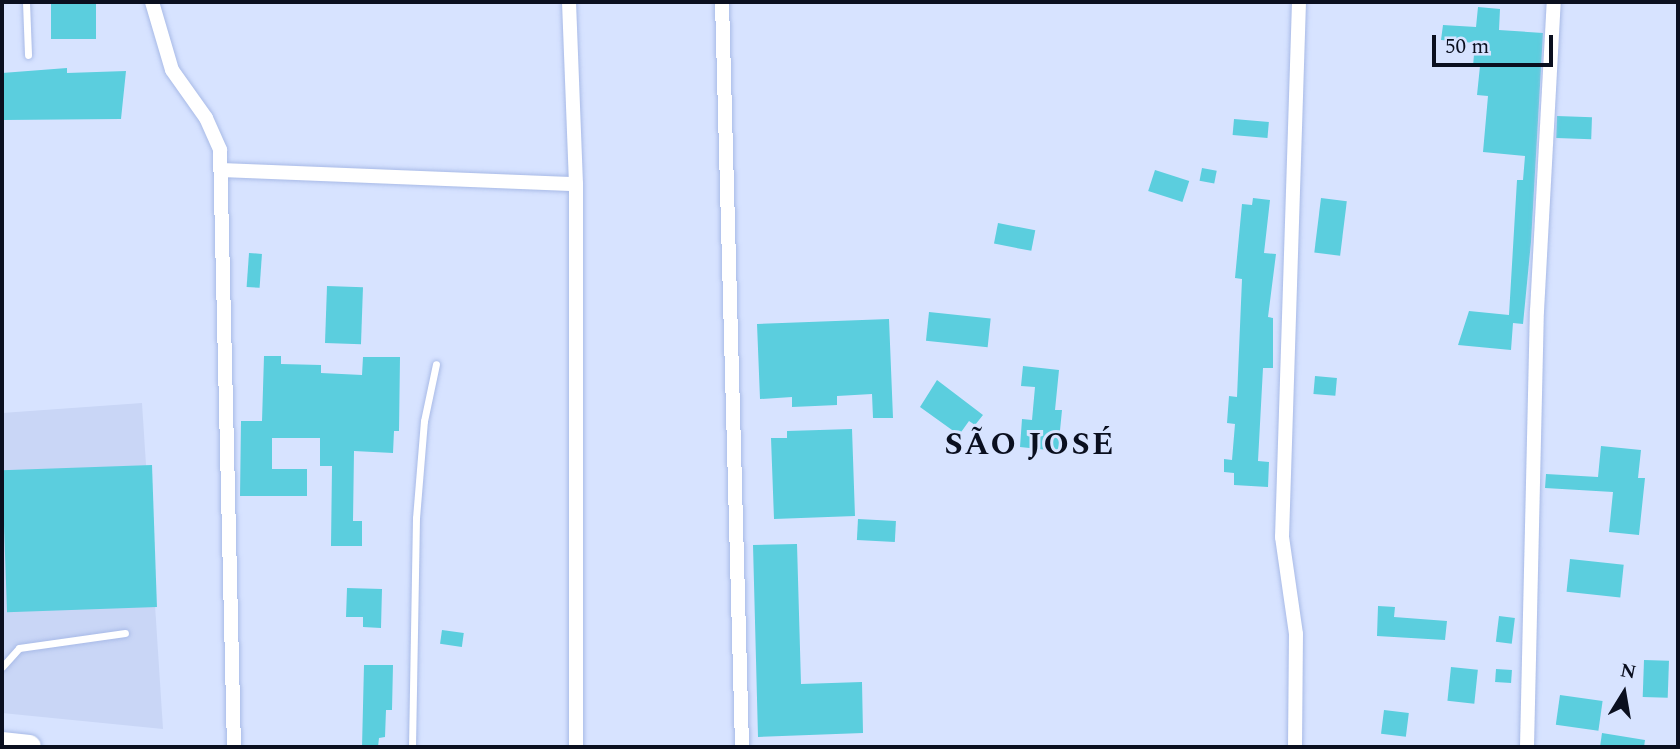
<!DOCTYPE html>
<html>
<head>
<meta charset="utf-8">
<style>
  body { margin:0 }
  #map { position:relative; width:1680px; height:749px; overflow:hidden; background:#d7e3ff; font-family:Spectral,serif }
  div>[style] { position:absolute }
  .built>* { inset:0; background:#c9d6f6 }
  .building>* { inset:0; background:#5bcede; transform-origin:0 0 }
  .roads { filter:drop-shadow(0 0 2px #a8bae7) drop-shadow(0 0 2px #a8bae7) }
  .lane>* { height:7px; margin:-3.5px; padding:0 3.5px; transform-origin:3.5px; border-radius:3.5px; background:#fff }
  .street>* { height:14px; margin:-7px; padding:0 7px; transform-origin:7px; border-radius:7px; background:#fff }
  .highway>* { height:24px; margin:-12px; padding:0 12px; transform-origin:12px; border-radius:12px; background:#fff }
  span { translate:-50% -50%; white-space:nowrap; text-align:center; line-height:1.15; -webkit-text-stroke:6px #d7e3ff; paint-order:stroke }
  .district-label { font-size:32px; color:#0a0f1f; font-weight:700; letter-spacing:2px }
  .frame { position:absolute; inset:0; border:4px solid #0a0f1f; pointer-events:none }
  .north { position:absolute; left:1589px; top:658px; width:70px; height:70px; -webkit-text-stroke:5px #d7e3ff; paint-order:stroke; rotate:11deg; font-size:19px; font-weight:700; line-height:28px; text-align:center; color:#0a0f1f }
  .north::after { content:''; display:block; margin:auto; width:24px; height:32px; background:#0a0f1f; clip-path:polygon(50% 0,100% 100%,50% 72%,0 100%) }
  .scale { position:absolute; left:1432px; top:35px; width:121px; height:32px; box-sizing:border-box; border:4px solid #0a0f1f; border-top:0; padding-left:9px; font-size:21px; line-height:24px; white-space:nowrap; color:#0a0f1f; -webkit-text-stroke:5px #d7e3ff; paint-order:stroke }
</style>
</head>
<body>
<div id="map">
  <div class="built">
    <div style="clip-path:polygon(142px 403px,163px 729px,2px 713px,2px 413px)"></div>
  </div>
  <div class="building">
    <div style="left:51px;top:2px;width:45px;height:37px"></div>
    <div style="clip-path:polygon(1478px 7px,1500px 9px,1499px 30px,1543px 33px,1531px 242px,1523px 324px,1513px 323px,1511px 350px,1458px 345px,1469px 311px,1509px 315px,1517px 180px,1523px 180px,1525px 156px,1483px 152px,1488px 96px,1477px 95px,1480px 66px,1473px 66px,1475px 43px,1441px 40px,1443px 25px,1476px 27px)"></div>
    <div style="clip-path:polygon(67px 68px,67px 73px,126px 71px,121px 119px,2px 120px,2px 73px)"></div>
    <div style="left:1557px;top:116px;width:35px;height:22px;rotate:2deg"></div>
    <div style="left:1234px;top:119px;width:35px;height:16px;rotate:5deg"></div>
    <div style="left:1202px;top:168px;width:15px;height:13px;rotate:11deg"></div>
    <div style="left:1155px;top:170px;width:36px;height:22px;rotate:18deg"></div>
    <div style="clip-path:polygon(1253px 198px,1270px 200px,1264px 253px,1276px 254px,1268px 317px,1273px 318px,1273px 368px,1263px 368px,1258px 461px,1269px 462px,1268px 487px,1234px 485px,1234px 473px,1224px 472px,1224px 459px,1232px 460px,1235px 424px,1227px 423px,1229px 396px,1237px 397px,1242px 279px,1235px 278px,1242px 204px,1252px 205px)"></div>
    <div style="left:1321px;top:198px;width:26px;height:55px;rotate:7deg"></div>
    <div style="left:998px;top:223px;width:38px;height:21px;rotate:11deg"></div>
    <div style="left:249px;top:253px;width:13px;height:34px;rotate:4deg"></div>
    <div style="left:327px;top:286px;width:36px;height:57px;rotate:2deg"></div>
    <div style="left:929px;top:312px;width:62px;height:29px;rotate:6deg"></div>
    <div style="clip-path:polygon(889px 319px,893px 418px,873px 418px,872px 394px,837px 396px,837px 405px,815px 406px,792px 407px,792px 397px,760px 399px,757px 324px)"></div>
    <div style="clip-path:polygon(264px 356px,281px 356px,281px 364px,321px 365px,321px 373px,362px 375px,363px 357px,400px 357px,399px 431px,394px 431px,393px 453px,354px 451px,353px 521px,362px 521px,362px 546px,331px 546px,332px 466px,320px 466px,320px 438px,272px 438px,272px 469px,307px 469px,307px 496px,240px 496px,241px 421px,262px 421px)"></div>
    <div style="clip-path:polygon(1023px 366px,1059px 370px,1055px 410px,1062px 410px,1058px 451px,1020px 447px,1022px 419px,1032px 420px,1035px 387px,1021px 386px)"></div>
    <div style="left:1315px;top:376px;width:22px;height:18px;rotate:5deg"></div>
    <div style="clip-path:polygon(937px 380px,983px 415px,975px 425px,969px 421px,959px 435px,920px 407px)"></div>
    <div style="clip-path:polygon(852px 429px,855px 516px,774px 519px,771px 438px,787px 438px,787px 431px)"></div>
    <div style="clip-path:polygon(1601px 446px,1641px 450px,1638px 478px,1645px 478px,1639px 535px,1609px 532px,1613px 492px,1545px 488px,1546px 474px,1598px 477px)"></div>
    <div style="left:152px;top:465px;width:142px;height:150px;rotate:88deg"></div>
    <div style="left:858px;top:519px;width:38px;height:21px;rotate:3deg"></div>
    <div style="clip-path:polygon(797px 544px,801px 684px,862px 682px,863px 733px,758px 737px,753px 545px)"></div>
    <div style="left:1570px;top:559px;width:54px;height:33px;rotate:6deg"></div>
    <div style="clip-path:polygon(347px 588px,382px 589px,381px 628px,363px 627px,363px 617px,346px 617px)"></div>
    <div style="clip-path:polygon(1378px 606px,1395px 607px,1394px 617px,1447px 621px,1445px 640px,1377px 636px)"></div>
    <div style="left:1499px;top:616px;width:16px;height:26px;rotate:7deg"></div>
    <div style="left:442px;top:630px;width:22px;height:14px;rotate:8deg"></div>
    <div style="left:1644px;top:660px;width:25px;height:37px;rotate:2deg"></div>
    <div style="clip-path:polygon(364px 665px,393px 665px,392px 710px,386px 710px,385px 737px,379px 738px,378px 747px,362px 747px)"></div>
    <div style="left:1451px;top:667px;width:27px;height:34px;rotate:6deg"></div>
    <div style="left:1496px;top:669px;width:16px;height:13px;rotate:4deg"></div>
    <div style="left:1560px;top:695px;width:43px;height:30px;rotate:8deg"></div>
    <div style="left:1384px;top:710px;width:25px;height:24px;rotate:7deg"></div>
    <div style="clip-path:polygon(1602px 733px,1645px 740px,1644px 747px,1600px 747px)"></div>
  </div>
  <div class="roads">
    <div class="lane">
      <div style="left:26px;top:2px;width:53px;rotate:87.8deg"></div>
      <div style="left:2px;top:667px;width:25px;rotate:-48deg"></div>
      <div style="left:19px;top:648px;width:107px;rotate:-8.1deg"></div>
      <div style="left:412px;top:747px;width:229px;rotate:-89deg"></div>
      <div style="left:416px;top:518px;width:97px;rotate:-85.3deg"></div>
      <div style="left:424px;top:421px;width:58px;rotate:-78.1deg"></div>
    </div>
    <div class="street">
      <div style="left:152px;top:2px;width:71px;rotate:73.6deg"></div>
      <div style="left:172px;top:70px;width:59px;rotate:54.7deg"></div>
      <div style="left:206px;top:118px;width:35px;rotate:66deg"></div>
      <div style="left:220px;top:150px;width:597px;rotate:88.66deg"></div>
      <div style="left:569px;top:2px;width:182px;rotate:87.8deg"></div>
      <div style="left:576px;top:184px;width:563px;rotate:90deg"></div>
      <div style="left:722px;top:2px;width:745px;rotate:88.46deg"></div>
      <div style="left:222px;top:170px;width:354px;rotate:2.3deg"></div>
      <div style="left:1295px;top:747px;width:113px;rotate:-89.5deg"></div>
      <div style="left:1296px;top:634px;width:98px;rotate:-98.2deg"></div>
      <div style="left:1282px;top:537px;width:535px;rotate:-88.18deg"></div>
      <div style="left:1527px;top:747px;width:436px;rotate:-88.7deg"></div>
      <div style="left:1537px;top:311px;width:309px;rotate:-86.9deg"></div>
    </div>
    <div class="highway">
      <div style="left:2px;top:744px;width:27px;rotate:6deg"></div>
    </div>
  </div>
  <div class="district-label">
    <span style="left:1030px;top:445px">SÃO JOSÉ</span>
  </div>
  <div class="frame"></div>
  <div class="north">N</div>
  <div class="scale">50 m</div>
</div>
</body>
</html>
